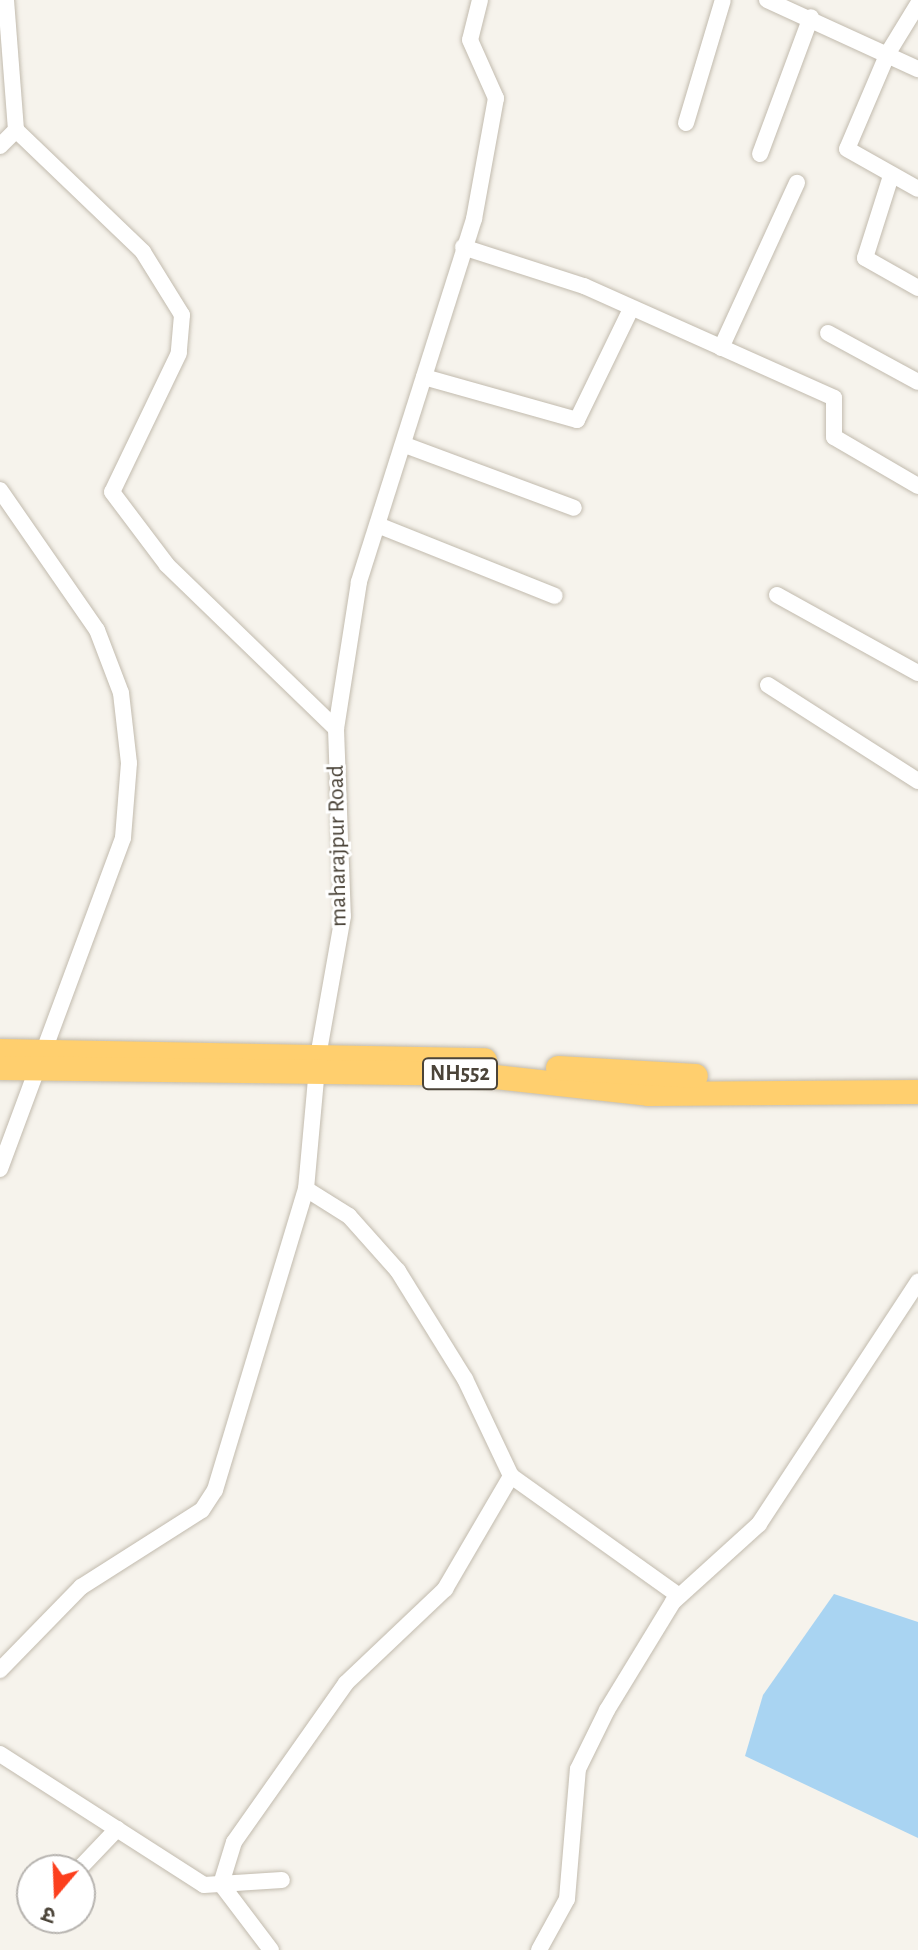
<!DOCTYPE html>
<html>
<head>
<meta charset="utf-8">
<style>
  body { margin:0 }
  #map { position:relative; width:918px; height:1950px; overflow:hidden; background:#f6f3ec; font-family:"Alegreya Sans","Noto Sans Devanagari",sans-serif }
  div>[style] { position:absolute }
  .water>* { inset:0; background:#a9d4f2 }
  .roads { filter:drop-shadow(0 0 2px #c2bbae) drop-shadow(0 0 2px #c2bbae) }
  .minor>* { height:16px; margin:-8px; padding:0 8px; transform-origin:8px; border-radius:8px; background:#fff }
  .highway>* { height:24px; margin:-12px; padding:0 12px; transform-origin:12px; border-radius:12px; background:#ffcf6e }
  span { translate:-50% -50%; white-space:nowrap; text-align:center; line-height:1.15; -webkit-text-stroke:6px #fff; paint-order:stroke }
  .shield-label span { padding:2px 6px; background:#fff; border:2px solid; border-radius:6px; -webkit-text-stroke-width:0 }
  .shield-label { font-size:22px; color:#4b4439; font-weight:700 }
  .street-label { font-size:24px; color:#4b4439 }
  .north { position:absolute; left:16px; top:1854px; width:80px; height:80px; box-sizing:border-box; background:#fff; border:2px solid #b7b4b0; border-radius:50%; rotate:199deg; font-size:22px; font-weight:700; line-height:32px; text-align:center; color:#4b4439 }
  .north::after { content:''; display:block; margin:auto; width:28px; height:36px; background:#fc3f1d; clip-path:polygon(50% 0,100% 100%,50% 72%,0 100%) }
</style>
</head>
<body>
<div id="map">
  <div class="water">
    <div style="clip-path:polygon(834px 1594px,918px 1622px,918px 1838px,745px 1756px,763px 1695px)"></div>
  </div>
  <div class="roads">
    <div class="minor">
      <div style="left:6px;top:0;width:130px;rotate:85.6deg"></div>
      <div style="left:16px;top:130px;width:176px;rotate:43.8deg"></div>
      <div style="left:143px;top:252px;width:74px;rotate:58.2deg"></div>
      <div style="left:182px;top:315px;width:38px;rotate:95deg"></div>
      <div style="left:179px;top:353px;width:154px;rotate:115.7deg"></div>
      <div style="left:112px;top:492px;width:91px;rotate:53deg"></div>
      <div style="left:167px;top:565px;width:235px;rotate:44.1deg"></div>
      <div style="left:480px;top:0;width:41px;rotate:104deg"></div>
      <div style="left:470px;top:40px;width:64px;rotate:65.9deg"></div>
      <div style="left:496px;top:98px;width:123px;rotate:100.3deg"></div>
      <div style="left:474px;top:219px;width:381px;rotate:107.6deg"></div>
      <div style="left:359px;top:582px;width:149px;rotate:98.9deg"></div>
      <div style="left:336px;top:729px;width:187px;rotate:87.9deg"></div>
      <div style="left:343px;top:916px;width:143px;rotate:100.1deg"></div>
      <div style="left:318px;top:1057px;width:133px;rotate:95.2deg"></div>
      <div style="left:306px;top:1189px;width:51px;rotate:32.1deg"></div>
      <div style="left:349px;top:1216px;width:74px;rotate:48.3deg"></div>
      <div style="left:398px;top:1271px;width:127px;rotate:58.2deg"></div>
      <div style="left:465px;top:1379px;width:107px;rotate:64.6deg"></div>
      <div style="left:511px;top:1476px;width:206px;rotate:35.5deg"></div>
      <div style="left:767px;top:0;width:166px;rotate:24.6deg"></div>
      <div style="left:918px;top:4px;width:57px;rotate:121.5deg"></div>
      <div style="left:888px;top:53px;width:104px;rotate:113.1deg"></div>
      <div style="left:847px;top:149px;width:81px;rotate:29.4deg"></div>
      <div style="left:686px;top:123px;width:128px;rotate:-73.3deg"></div>
      <div style="left:0;top:146px;width:23px;rotate:-45deg"></div>
      <div style="left:760px;top:154px;width:146px;rotate:-69.6deg"></div>
      <div style="left:891px;top:176px;width:86px;rotate:107.6deg"></div>
      <div style="left:865px;top:258px;width:61px;rotate:29.5deg"></div>
      <div style="left:463px;top:247px;width:127px;rotate:17.9deg"></div>
      <div style="left:584px;top:286px;width:274px;rotate:24.1deg"></div>
      <div style="left:834px;top:398px;width:39px;rotate:90deg"></div>
      <div style="left:834px;top:437px;width:97px;rotate:30.3deg"></div>
      <div style="left:828px;top:333px;width:102px;rotate:28.6deg"></div>
      <div style="left:721px;top:348px;width:182px;rotate:-65.3deg"></div>
      <div style="left:424px;top:377px;width:159px;rotate:15.7deg"></div>
      <div style="left:577px;top:420px;width:121px;rotate:-64.1deg"></div>
      <div style="left:405px;top:445px;width:180px;rotate:20.4deg"></div>
      <div style="left:0;top:490px;width:170px;rotate:55.3deg"></div>
      <div style="left:97px;top:630px;width:67px;rotate:69.1deg"></div>
      <div style="left:121px;top:693px;width:70px;rotate:83.5deg"></div>
      <div style="left:129px;top:763px;width:75px;rotate:94.6deg"></div>
      <div style="left:123px;top:838px;width:353px;rotate:110.4deg"></div>
      <div style="left:380px;top:526px;width:188px;rotate:21.8deg"></div>
      <div style="left:777px;top:595px;width:161px;rotate:29deg"></div>
      <div style="left:768px;top:685px;width:178px;rotate:32.6deg"></div>
      <div style="left:0;top:1670px;width:116px;rotate:-45.7deg"></div>
      <div style="left:81px;top:1587px;width:143px;rotate:-32.5deg"></div>
      <div style="left:202px;top:1510px;width:24px;rotate:-57deg"></div>
      <div style="left:215px;top:1490px;width:314px;rotate:-73.2deg"></div>
      <div style="left:0;top:1754px;width:242px;rotate:32.7deg"></div>
      <div style="left:204px;top:1885px;width:78px;rotate:-3.7deg"></div>
      <div style="left:78px;top:1870px;width:57px;rotate:-46.4deg"></div>
      <div style="left:271px;top:1950px;width:83px;rotate:-127.1deg"></div>
      <div style="left:221px;top:1884px;width:44px;rotate:-72.8deg"></div>
      <div style="left:234px;top:1842px;width:194px;rotate:-54.8deg"></div>
      <div style="left:346px;top:1683px;width:137px;rotate:-43.5deg"></div>
      <div style="left:445px;top:1589px;width:131px;rotate:-59.7deg"></div>
      <div style="left:539px;top:1950px;width:58px;rotate:-61.2deg"></div>
      <div style="left:567px;top:1899px;width:130px;rotate:-85.2deg"></div>
      <div style="left:578px;top:1769px;width:66px;rotate:-63.8deg"></div>
      <div style="left:607px;top:1710px;width:127px;rotate:-58.6deg"></div>
      <div style="left:673px;top:1602px;width:116px;rotate:-42.2deg"></div>
      <div style="left:759px;top:1524px;width:290px;rotate:-56.7deg"></div>
    </div>
    <div class="highway">
      <div style="left:0;top:1051px;width:485px;rotate:1.1deg"></div>
      <div style="left:0;top:1068px;width:468px;rotate:0.7deg"></div>
      <div style="left:468px;top:1074px;width:181px;rotate:6.3deg"></div>
      <div style="left:648px;top:1094px;width:270px;rotate:-0.4deg"></div>
      <div style="left:558px;top:1068px;width:138px;rotate:3.3deg"></div>
    </div>
  </div>
  <div class="shield-label">
    <span style="left:460px;top:1074px">NH552</span>
  </div>
  <div class="street-label">
    <span style="left:338px;top:846px;rotate:-91deg">maharajpur Road</span>
  </div>
  <div class="north">उ</div>
</div>
</body>
</html>
